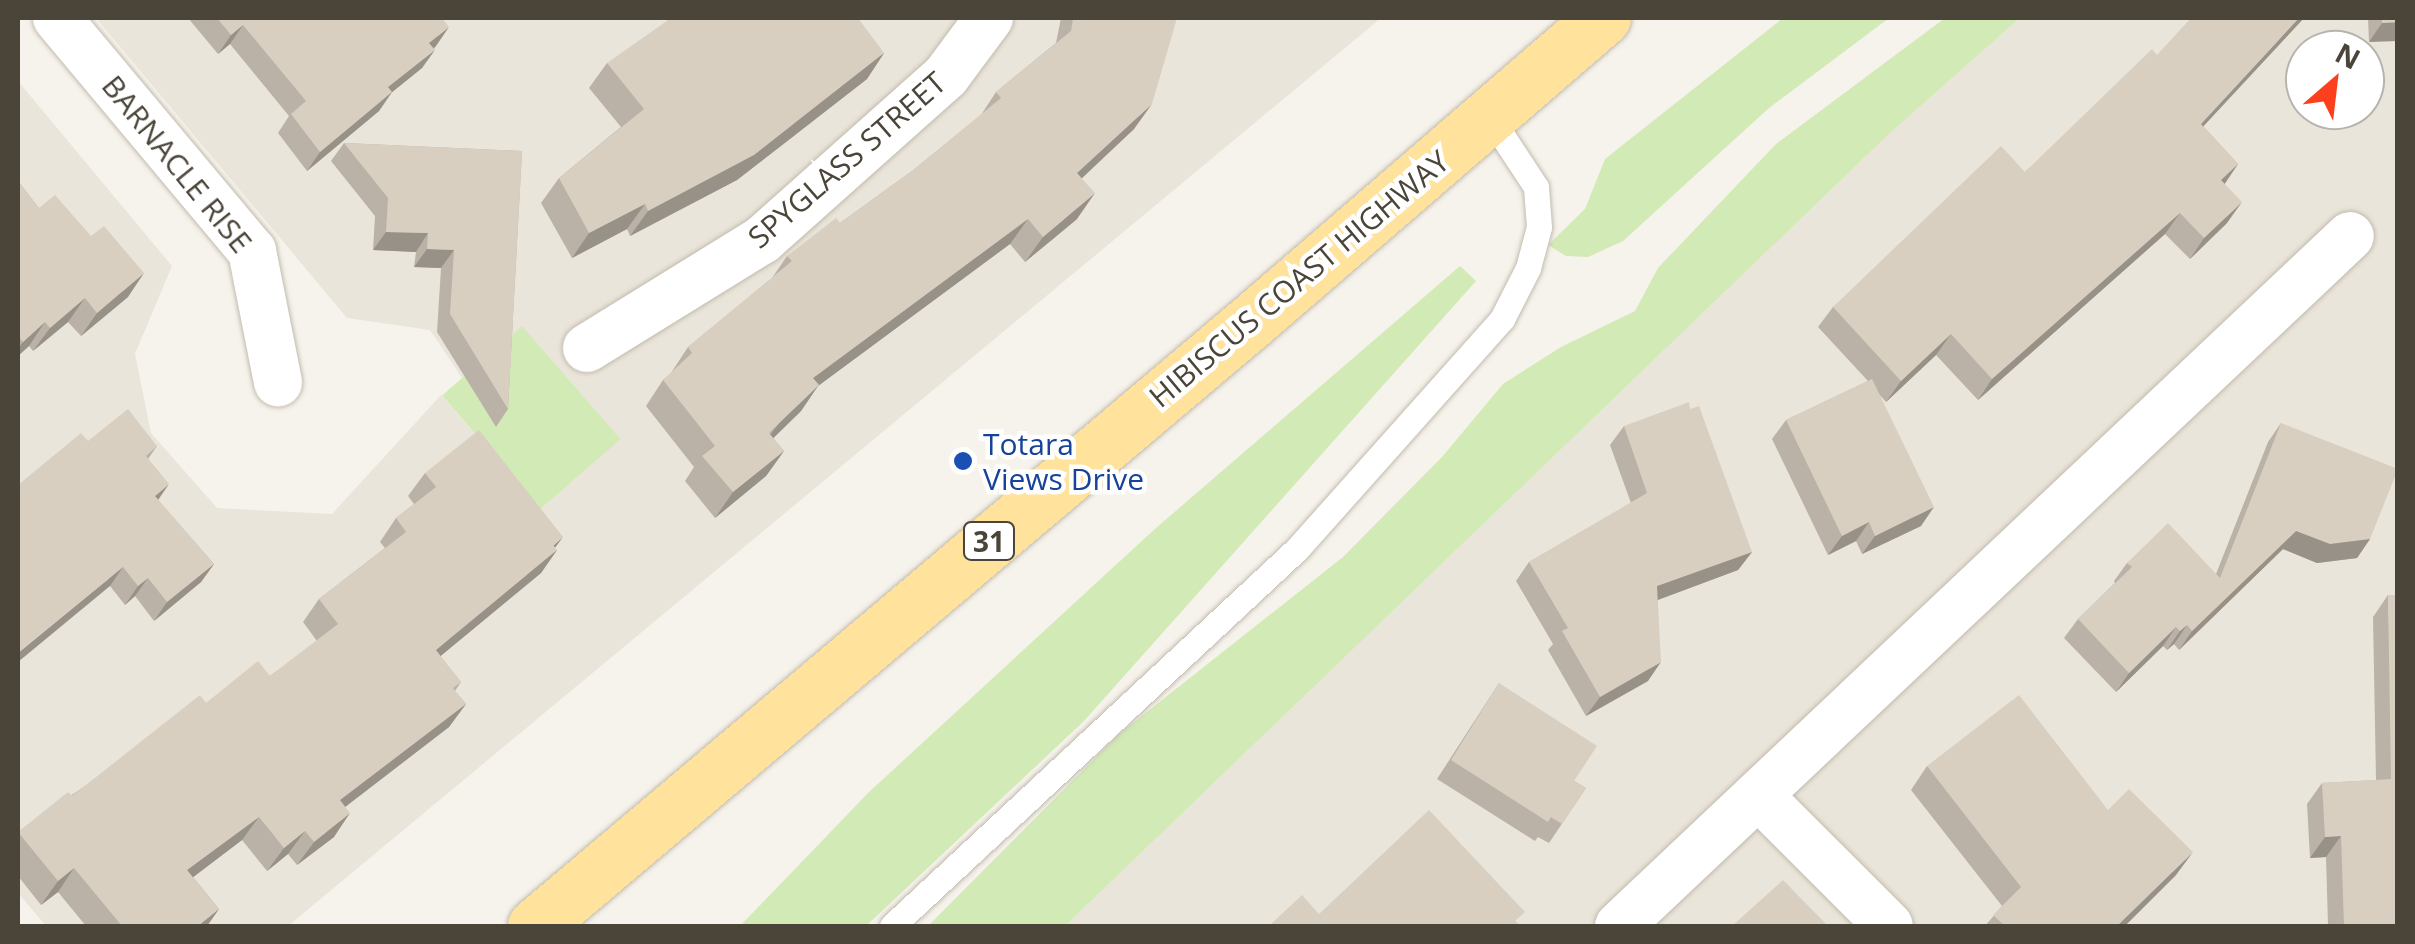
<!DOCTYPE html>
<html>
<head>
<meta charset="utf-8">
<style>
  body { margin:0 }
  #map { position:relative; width:2415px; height:944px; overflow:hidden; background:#f6f3ec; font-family:"Open Sans",sans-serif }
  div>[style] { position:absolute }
  .residential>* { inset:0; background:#eae5da }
  .green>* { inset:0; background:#d2eab5; transform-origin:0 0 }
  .roads { filter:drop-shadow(0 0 2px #c2bbae) drop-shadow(0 0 2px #c2bbae) }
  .lane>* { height:25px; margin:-12.5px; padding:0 12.5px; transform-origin:12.5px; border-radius:12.5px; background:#fff }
  .street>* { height:48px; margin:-24px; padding:0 24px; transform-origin:24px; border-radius:24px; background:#fff }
  .primary>* { height:55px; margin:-27.5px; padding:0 27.5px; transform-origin:27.5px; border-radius:27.5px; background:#ffe39c }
  .wall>* { inset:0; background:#bab2a6 }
  .shaded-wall>* { inset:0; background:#979187 }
  .building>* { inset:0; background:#d8cfc1 }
  .dots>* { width:28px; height:28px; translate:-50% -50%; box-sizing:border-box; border:5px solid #fff; border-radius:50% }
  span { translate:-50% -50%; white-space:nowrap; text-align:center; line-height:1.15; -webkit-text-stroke:9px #fff; paint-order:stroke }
  .shield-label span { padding:2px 8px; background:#fff; border:2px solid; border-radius:8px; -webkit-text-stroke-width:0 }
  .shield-label { font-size:28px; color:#4b4439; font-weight:700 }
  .street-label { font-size:30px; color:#4b4439 }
  .transit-label { font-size:30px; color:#164399 }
  .left { translate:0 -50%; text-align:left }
  .frame { position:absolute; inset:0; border:20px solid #4b4439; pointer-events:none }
  .north { position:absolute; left:2285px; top:30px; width:100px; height:100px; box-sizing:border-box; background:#fff; border:2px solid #b7b4b0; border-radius:50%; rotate:28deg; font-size:28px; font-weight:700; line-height:40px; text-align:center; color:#4b4439 }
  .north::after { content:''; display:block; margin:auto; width:35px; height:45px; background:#fc3f1d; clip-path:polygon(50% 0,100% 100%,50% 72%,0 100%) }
</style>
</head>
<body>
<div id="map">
  <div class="residential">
    <div style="clip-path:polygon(96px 18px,1381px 18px,288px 926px,46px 926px,18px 893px,18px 81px,172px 266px,135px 354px,151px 433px,217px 508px,332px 514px,441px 395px,540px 508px,522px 326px,462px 378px,430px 330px,347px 318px)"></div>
    <div style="clip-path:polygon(evenodd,2020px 18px,2397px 18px,2397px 926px,1065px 926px,1890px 133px,2020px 18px,2305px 50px,2365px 50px,2365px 110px,2305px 110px,2305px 50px)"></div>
  </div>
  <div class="green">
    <div style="clip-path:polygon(1783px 18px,1889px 18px,1769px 108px,1623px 241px,1588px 257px,1566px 256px,1548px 245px,1585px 209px,1605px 159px)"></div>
    <div style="clip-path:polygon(1945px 18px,2020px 18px,1890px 133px,1065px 926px,928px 926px,1119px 734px,1343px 557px,1442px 457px,1503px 384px,1561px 347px,1635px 311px,1658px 268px,1776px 144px)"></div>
    <div style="clip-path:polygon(1460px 266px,1476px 281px,1084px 721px,866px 926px,740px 926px,868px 793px,1156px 528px)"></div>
    <div style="left:522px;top:326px;width:150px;height:106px;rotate:49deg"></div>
  </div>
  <div class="roads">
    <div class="lane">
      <div style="left:892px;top:926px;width:553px;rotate:-42.95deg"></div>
      <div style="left:1297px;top:549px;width:308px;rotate:-48.3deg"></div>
      <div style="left:1502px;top:319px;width:57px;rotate:-63deg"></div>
      <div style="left:1528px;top:268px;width:42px;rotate:-75deg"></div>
      <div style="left:1539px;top:227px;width:40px;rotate:-94.3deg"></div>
      <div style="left:1536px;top:187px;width:84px;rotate:-123.3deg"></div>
    </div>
    <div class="street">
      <div style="left:57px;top:18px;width:304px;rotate:50.1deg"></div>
      <div style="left:252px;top:251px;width:134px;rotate:78.8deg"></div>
      <div style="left:587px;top:348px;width:206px;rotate:-31.7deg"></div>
      <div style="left:762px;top:240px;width:246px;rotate:-41.7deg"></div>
      <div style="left:946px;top:76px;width:72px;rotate:-53.4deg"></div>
      <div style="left:1758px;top:795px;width:185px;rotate:45deg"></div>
      <div style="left:1619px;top:926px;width:1005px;rotate:-43.35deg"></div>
    </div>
    <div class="primary">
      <div style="left:535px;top:926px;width:933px;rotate:-40.18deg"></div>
      <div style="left:1248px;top:324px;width:469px;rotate:-40.8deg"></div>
    </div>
  </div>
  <div class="wall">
    <div style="clip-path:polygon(188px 18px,442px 18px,436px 46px,422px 68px,392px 92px,379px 111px,307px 171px,278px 133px,289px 116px,230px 44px,218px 54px)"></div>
    <div style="clip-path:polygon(1061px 18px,1177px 18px,1134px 129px,1081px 178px,1077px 219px,1025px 262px,1010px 244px,818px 386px,801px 411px,773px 438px,784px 451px,766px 476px,715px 518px,685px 481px,694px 467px,646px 406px,663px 380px,671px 373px,688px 347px,772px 278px,787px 256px,840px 223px,912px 171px,981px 115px,996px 92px,1056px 43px)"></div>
    <div style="clip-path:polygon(2304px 18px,2203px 126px,2238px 164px,2224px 184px,2227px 223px,2190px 259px,2165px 234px,1978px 400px,1936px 355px,1886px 402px,1878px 393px,1921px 526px,1862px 554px,1856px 541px,1828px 555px,1772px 439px,1786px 420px,1868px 381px,1818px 327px,1833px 307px,2025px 172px,2157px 55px)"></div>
    <div style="clip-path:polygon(2368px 18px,2398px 18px,2369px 42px)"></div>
    <div style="clip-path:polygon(884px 53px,867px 79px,737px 180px,630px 236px,627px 229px,572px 258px,541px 203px,559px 178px,621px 127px,589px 88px,607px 63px)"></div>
    <div style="clip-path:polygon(344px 143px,522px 151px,508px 409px,496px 427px,437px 332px,441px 268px,414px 267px,416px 252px,373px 250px,375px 216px,331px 161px)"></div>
    <div style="clip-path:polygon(18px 181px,39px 208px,128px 297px,81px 336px,68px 322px,33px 351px,29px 346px,18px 356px)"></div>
    <div style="clip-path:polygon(2281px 423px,2370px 539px,2357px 558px,2317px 563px,2283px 549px,2179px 650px,2174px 644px,2167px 650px,2163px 646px,2116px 692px,2064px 638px,2078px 619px,2115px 583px,2114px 581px,2127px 563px,2216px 574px,2268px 442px)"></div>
    <div style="clip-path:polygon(1624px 426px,1752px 552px,1738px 570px,1658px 600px,1648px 681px,1586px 716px,1548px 650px,1553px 644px,1516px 581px,1529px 562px,1631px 503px,1610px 445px)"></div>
    <div style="clip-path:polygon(88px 441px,157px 446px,148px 459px,158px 500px,214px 564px,201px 582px,154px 621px,135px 596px,125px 605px,110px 586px)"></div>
    <div style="clip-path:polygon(425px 473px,557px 550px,541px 573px,440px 656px,461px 682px,455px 691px,466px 704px,449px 727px,345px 807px,334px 837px,297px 865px,288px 854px,267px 871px,242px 840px,193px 877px,219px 909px,207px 926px,86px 926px,58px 892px,41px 905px,18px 876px,18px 832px,206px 703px,270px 676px,317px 641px,303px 622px,319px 599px,385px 548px,380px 542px,396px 518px,414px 504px,408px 496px)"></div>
    <div style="clip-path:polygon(2388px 595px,2398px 926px,2328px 926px,2326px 857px,2310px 858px,2307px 804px,2322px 783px,2376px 780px,2373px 617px)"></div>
    <div style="clip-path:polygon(1499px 683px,1574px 781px,1586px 788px,1549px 843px,1538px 837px,1535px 841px,1437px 779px)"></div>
    <div style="clip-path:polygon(1927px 766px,2108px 810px,2176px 875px,2124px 926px,1985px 926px,2002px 906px,1911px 790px)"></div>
  </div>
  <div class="shaded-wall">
    <div style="clip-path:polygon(2299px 18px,2304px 18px,2186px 145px,2201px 124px)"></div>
    <div style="clip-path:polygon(2398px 22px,2398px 41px,2369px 42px,2382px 23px)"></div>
    <div style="clip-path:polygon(243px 25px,230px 44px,218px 54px,231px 35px)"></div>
    <div style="clip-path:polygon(449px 27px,436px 46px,416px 62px,429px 43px)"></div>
    <div style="clip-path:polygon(435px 50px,422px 68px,375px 106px,388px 87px)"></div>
    <div style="clip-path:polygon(884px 53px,867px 79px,737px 180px,630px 236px,648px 211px)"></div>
    <div style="clip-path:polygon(392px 92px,379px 111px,307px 171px,320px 152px)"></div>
    <div style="clip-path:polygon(1152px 104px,1134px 129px,1060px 199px,1077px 173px)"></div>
    <div style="clip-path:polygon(2238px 164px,2224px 185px,2221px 180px)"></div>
    <div style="clip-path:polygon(1095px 193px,1077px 219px,1025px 262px,1043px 237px)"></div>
    <div style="clip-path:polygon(2242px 202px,2227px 223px,2190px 259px,2204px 238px)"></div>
    <div style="clip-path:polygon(645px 204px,627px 229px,572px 258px,589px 233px)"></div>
    <div style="clip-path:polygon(2180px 213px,2165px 234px,1978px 400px,1992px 379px)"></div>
    <div style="clip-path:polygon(1028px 219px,1010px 244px,818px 386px,801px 411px,752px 459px,813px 378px)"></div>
    <div style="clip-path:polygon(386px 232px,428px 233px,416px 252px,373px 250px)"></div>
    <div style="clip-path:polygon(427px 249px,454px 250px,441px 268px,414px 267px)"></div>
    <div style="clip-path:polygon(144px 273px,128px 297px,81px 336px,97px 313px)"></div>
    <div style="clip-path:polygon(85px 298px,68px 322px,33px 351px,50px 328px)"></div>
    <div style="clip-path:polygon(45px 322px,29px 346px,18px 356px,18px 349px,23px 342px)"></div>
    <div style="clip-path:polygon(1951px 334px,1936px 355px,1886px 402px,1901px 381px)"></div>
    <div style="clip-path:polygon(784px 451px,766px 476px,715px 518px,733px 492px)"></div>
    <div style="clip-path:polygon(169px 484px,156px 503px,155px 496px)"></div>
    <div style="clip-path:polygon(1934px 507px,1921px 526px,1862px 554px,1875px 536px)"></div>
    <div style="clip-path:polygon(1869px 522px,1856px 541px,1828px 555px,1842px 536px)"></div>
    <div style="clip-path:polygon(2296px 531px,2370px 539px,2357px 558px,2317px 563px,2283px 549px,2179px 650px,2192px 631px)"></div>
    <div style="clip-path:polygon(563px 537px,549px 556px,557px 550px,541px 573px,419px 674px,436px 650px)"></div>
    <div style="clip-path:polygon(1752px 552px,1738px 570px,1644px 605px,1657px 586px)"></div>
    <div style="clip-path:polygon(214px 564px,201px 582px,154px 621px,167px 602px)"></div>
    <div style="clip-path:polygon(123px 567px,110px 586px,18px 662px,18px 653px)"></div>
    <div style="clip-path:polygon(148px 578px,135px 596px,125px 605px,138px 586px)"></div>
    <div style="clip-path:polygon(2187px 625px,2174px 644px,2167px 650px,2180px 631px)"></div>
    <div style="clip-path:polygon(2176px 627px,2163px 646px,2116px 692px,2129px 673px)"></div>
    <div style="clip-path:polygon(1661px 662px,1648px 681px,1586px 716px,1600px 697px)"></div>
    <div style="clip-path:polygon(466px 704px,449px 727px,323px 824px,340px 800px)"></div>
    <div style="clip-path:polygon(350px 813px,334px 837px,297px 865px,314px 842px)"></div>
    <div style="clip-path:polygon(259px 817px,242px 840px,171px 894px,187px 870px)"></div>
    <div style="clip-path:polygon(305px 831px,288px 854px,267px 871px,284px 848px)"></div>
    <div style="clip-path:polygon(2341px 836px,2326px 857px,2310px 858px,2325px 837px)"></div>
    <div style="clip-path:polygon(2193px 852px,2176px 875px,2125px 926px,2117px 926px)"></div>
    <div style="clip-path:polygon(74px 868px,58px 892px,41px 905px,58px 881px)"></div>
    <div style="clip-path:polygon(219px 909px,207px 926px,198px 926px)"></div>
  </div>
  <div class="building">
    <div style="clip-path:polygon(217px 18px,442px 18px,449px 27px,429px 43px,435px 50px,388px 87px,392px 92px,320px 152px,291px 114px,306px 101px,243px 25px,231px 35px)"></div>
    <div style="clip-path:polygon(671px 18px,858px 18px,884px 53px,754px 155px,648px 211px,645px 204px,589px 233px,559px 178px,644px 109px,607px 63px)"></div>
    <div style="clip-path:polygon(1073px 18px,1177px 18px,1152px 104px,1077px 173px,1095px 193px,1043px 237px,1028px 219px,813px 378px,819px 385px,769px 433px,784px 451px,733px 492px,702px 456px,715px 446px,663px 380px,692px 353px,688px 347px,792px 261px,787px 256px,836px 218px,840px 223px,912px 171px,1001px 98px,996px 92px,1071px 31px)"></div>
    <div style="clip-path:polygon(2191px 18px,2299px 18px,2201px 124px,2238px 164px,2221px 180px,2242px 202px,2204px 238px,2180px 213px,1992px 379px,1951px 334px,1901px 381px,1833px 307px,2001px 146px,2025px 172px,2152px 49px,2157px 55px)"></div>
    <div style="clip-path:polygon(2382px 18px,2398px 18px,2398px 22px,2382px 23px)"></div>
    <div style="clip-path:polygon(344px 143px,522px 151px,508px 409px,450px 314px,454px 250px,427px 249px,428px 233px,386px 232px,388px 198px)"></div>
    <div style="clip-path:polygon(18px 181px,39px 208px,55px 195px,91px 236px,104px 226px,144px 273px,97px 313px,85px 298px,50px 328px,45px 322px,23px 342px,18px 336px)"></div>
    <div style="clip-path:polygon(1872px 379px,1934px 507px,1875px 536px,1869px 522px,1842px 536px,1786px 420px)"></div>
    <div style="clip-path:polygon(1689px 402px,1690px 409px,1699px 406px,1752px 552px,1657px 586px,1661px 662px,1600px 697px,1562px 631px,1568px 628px,1529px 562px,1647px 493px,1624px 426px)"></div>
    <div style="clip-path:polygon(128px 409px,157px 446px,146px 456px,169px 484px,155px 496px,214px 564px,167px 602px,148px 578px,138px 586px,123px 567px,18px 653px,18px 485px,81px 433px,88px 441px)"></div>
    <div style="clip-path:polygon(2281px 423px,2398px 469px,2370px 539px,2330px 544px,2296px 531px,2192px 631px,2187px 625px,2180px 631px,2176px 627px,2129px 673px,2078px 619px,2132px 567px,2127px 563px,2168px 523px,2220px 578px)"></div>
    <div style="clip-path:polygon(479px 430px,563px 537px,553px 545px,557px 550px,436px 650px,461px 682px,453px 688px,466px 704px,340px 800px,350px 813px,314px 842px,305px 831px,284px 848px,259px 817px,187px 870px,219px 909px,198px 926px,122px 926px,74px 868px,58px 881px,18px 832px,68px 792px,72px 796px,200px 695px,206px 703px,258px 661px,270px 676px,338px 624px,319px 599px,406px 532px,396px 518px,436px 487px,425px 473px)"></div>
    <div style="clip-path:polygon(2388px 595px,2398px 595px,2398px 926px,2344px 926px,2341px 836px,2325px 837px,2322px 783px,2391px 779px)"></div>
    <div style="clip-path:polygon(1499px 683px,1597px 746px,1574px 781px,1586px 788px,1562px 824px,1551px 817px,1548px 822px,1451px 760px)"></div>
    <div style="clip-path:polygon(2019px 695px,2108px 810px,2129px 789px,2193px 852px,2117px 926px,2005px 926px,1993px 915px,2021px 887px,1927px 766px)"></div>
    <div style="clip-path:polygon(1429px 810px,1525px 912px,1515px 921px,1520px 925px,1518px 926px,1269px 926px,1302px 895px,1319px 914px)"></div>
    <div style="clip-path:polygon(1783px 880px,1828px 926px,1732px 926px)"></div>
  </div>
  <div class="dots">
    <div style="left:963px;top:461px;background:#1a4fb4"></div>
  </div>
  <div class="shield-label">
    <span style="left:989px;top:541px">31</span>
  </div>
  <div class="street-label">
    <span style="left:847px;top:160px;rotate:-41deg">SPYGLASS STREET</span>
    <span style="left:177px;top:164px;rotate:51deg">BARNACLE RISE</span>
    <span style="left:1299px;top:279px;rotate:-40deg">HIBISCUS COAST HIGHWAY</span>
  </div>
  <div class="transit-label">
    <span class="left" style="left:983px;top:461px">Totara<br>Views Drive</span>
  </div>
  <div class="frame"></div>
  <div class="north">N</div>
</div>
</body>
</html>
